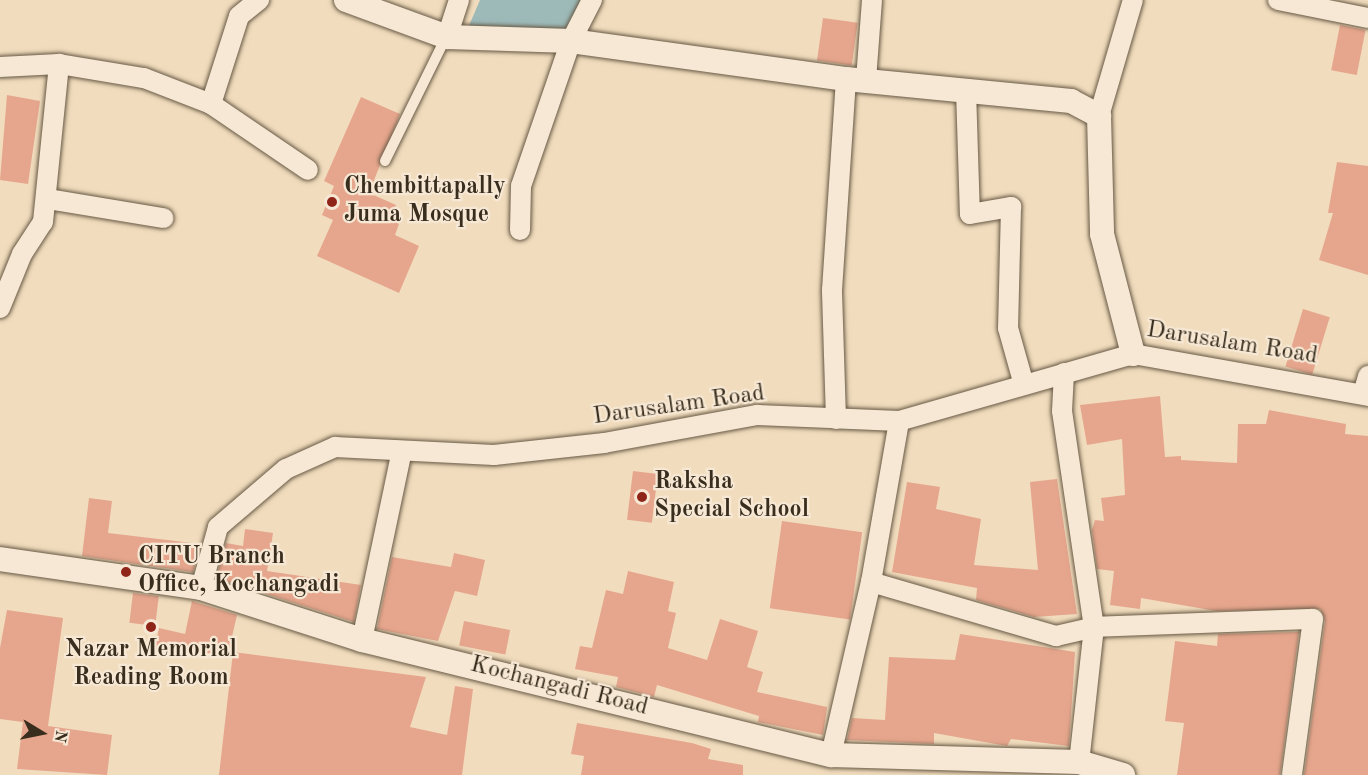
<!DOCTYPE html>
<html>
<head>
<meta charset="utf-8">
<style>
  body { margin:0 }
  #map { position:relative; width:1368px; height:775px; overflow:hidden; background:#f1dcbd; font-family:"Old Standard TT",serif }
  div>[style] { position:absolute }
  .water>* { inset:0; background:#9dbab9 }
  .building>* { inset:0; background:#e6a68d; transform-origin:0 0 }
  .roads { filter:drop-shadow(0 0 2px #675945) drop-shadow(0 0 2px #675945) }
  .service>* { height:10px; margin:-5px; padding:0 5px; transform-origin:5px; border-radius:5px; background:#f6e8d4 }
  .minor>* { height:20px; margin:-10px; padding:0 10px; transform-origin:10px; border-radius:10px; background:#f6e8d4 }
  .tertiary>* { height:24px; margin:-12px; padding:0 12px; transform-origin:12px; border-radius:12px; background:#f6e8d4 }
  .dots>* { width:16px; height:16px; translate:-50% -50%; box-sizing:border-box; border:3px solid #f6e8d4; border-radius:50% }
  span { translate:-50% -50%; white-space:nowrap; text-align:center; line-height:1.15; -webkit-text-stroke:4.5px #f6e8d4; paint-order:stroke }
  .poi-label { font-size:24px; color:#392d1d; font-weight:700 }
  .left { translate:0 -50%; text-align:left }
  .street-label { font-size:24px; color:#392d1d }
  .north { position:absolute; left:12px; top:703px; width:60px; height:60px; -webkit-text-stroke:4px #f6e8d4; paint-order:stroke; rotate:100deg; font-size:16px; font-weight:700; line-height:24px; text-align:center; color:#392d1d }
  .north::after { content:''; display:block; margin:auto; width:21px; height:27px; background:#392d1d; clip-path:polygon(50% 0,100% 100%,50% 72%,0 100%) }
</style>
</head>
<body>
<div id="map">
  <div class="water">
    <div style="clip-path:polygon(480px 0,587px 0,569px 34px,468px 28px)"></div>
  </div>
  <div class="building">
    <div style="left:823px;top:18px;width:35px;height:43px;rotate:8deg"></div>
    <div style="left:1340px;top:25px;width:26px;height:46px;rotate:11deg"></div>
    <div style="clip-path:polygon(7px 95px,40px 101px,28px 184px,0 180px)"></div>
    <div style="clip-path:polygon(361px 97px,400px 114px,369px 193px,396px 205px,389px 219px,399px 224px,395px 235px,419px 246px,399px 293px,317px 256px,333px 220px,322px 215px,334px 186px,324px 181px)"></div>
    <div style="clip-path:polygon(1337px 162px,1368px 166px,1368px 275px,1319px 260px,1333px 213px,1328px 213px)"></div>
    <div style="left:1303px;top:309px;width:28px;height:60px;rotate:17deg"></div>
    <div style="clip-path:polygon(1160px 396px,1165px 457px,1181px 456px,1181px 460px,1237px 463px,1238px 424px,1266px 424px,1269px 410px,1346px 424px,1345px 434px,1368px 436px,1368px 775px,1304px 775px,1325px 621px,1320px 609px,1216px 611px,1141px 598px,1140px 609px,1110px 605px,1114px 571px,1097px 569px,1092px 530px,1095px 520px,1104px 521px,1101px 498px,1125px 495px,1122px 439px,1087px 445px,1080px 405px)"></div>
    <div style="left:633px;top:471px;width:25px;height:49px;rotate:7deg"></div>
    <div style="clip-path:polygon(1057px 479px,1077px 614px,1034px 617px,976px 600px,977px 588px,892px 572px,907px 482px,940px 487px,936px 509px,981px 519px,974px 565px,1038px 570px,1030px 482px)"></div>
    <div style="clip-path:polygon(89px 498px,112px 501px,108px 533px,201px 544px,193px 572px,82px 556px)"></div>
    <div style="left:782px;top:521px;width:81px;height:88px;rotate:8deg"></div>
    <div style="clip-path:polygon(245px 529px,273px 533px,267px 571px,361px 585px,354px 622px,216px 578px,226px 543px,243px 546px)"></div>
    <div style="clip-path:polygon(454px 553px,485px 560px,477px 596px,455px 591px,438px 641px,377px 629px,392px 557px,451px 567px)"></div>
    <div style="clip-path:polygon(628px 571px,674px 582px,668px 611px,676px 613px,668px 648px,707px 660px,720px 619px,758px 631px,747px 667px,763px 672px,757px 692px,827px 707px,823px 735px,758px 722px,759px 716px,657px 685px,654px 697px,616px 687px,618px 677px,575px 669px,580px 646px,592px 648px,606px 590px,623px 594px)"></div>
    <div style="left:133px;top:593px;width:26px;height:30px;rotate:7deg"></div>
    <div style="clip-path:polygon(192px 601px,237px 615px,227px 658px,186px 648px,183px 658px,154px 652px,159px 628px,185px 634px)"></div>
    <div style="clip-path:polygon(7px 610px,63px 618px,48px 726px,112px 735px,107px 775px,17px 769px,23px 722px,0 719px,0 648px)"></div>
    <div style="left:464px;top:621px;width:47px;height:25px;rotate:11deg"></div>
    <div style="clip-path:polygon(1299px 632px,1280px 775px,1177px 775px,1184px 723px,1165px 721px,1175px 641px,1217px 646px,1218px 634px)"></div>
    <div style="clip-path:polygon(960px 634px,1075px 652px,1069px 746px,1011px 739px,1007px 746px,934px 733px,934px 744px,847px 740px,852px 718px,885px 720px,889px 657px,955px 660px)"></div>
    <div style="clip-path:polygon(233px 652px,426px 677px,410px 727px,447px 735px,455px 686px,473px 689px,462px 775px,219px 775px)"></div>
    <div style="clip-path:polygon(577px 723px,692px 743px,711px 749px,708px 759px,743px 765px,743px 775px,581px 775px,584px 756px,571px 754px)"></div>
  </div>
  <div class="roads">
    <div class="service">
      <div style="left:385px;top:161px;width:138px;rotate:-63.8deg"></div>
    </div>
    <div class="minor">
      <div style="left:1278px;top:0;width:92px;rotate:11.3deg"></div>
      <div style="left:447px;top:37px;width:39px;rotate:-72deg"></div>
      <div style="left:0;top:67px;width:59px;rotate:-2.9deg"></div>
      <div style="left:59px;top:64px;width:86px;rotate:9.4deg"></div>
      <div style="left:144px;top:78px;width:72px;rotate:21.2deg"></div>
      <div style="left:211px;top:104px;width:117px;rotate:34.2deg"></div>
      <div style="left:866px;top:80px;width:80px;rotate:-85.7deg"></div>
      <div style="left:966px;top:90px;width:124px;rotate:88.2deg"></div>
      <div style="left:970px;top:214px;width:42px;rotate:-9.7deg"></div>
      <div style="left:1011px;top:207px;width:121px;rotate:91.4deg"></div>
      <div style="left:1008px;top:328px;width:59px;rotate:74.3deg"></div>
      <div style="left:211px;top:104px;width:92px;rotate:-72.3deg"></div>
      <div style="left:239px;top:16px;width:26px;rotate:-39deg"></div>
      <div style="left:1099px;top:116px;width:121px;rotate:-73.7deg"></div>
      <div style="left:48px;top:199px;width:117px;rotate:9.4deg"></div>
      <div style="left:520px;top:230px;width:44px;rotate:-88.7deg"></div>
      <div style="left:521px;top:186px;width:153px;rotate:-71deg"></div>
      <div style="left:571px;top:41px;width:46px;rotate:-62.9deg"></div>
      <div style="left:0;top:308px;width:58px;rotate:-67.8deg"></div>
      <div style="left:22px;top:254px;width:38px;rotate:-57deg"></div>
      <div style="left:43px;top:222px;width:159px;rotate:-84.2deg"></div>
      <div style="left:1064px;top:373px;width:38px;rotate:93deg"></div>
      <div style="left:1062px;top:411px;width:218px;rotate:81.6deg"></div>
      <div style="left:1094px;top:627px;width:136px;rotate:96.3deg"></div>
      <div style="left:1363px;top:394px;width:19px;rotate:-74deg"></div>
      <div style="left:836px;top:419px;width:129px;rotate:-91.8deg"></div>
      <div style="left:832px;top:290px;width:211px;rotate:-86.2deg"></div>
      <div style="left:871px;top:582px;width:193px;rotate:16.3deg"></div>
      <div style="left:1056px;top:636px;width:39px;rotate:-13deg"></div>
      <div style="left:1094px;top:627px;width:219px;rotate:-2.1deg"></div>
      <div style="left:1313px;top:619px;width:157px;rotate:97.7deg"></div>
      <div style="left:201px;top:588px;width:63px;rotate:-74.4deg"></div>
      <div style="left:218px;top:527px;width:89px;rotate:-40.5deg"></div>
      <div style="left:286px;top:469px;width:54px;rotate:-24.2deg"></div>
      <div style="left:335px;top:447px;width:159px;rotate:2.9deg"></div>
      <div style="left:494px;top:455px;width:111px;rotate:-6.2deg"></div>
      <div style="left:604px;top:443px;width:156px;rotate:-10.4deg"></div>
      <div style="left:757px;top:415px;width:142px;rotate:2.4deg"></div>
      <div style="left:899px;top:421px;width:243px;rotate:-16deg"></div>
      <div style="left:1133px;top:354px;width:239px;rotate:10.1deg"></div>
      <div style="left:362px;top:640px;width:193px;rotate:-78.1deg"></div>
      <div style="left:831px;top:755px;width:178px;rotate:-77deg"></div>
      <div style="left:871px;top:582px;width:163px;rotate:-80.1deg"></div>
    </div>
    <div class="tertiary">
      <div style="left:346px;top:0;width:108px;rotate:20.1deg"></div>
      <div style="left:447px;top:37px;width:124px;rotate:1.8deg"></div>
      <div style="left:571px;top:41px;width:278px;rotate:7.9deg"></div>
      <div style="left:846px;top:79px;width:226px;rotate:5.6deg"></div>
      <div style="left:1071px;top:101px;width:32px;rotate:28deg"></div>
      <div style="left:1099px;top:116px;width:118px;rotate:88.5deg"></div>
      <div style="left:1102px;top:234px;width:124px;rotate:75.5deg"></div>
      <div style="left:0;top:559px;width:203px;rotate:8.2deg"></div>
      <div style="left:201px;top:588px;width:169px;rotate:17.9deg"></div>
      <div style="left:362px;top:640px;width:483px;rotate:13.8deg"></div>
      <div style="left:831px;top:755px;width:248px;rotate:1.6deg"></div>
      <div style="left:1079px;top:762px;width:46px;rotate:16.5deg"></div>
    </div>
  </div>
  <div class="dots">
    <div style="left:332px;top:202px;background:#8f2418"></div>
    <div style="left:642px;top:497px;background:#8f2418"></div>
    <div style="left:126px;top:572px;background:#8f2418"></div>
    <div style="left:151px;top:627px;background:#8f2418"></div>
  </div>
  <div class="poi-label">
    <span class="left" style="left:344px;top:202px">Chembittapally<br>Juma Mosque</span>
    <span class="left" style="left:654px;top:497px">Raksha<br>Special School</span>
    <span class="left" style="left:138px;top:572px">CITU Branch<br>Office, Kochangadi</span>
    <span style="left:151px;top:665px">Nazar Memorial<br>Reading Room</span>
  </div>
  <div class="street-label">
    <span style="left:1232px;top:344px;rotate:9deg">Darusalam Road</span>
    <span style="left:679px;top:406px;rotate:-8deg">Darusalam Road</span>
    <span style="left:559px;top:687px;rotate:14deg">Kochangadi Road</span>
  </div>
  <div class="north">N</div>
</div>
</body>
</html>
